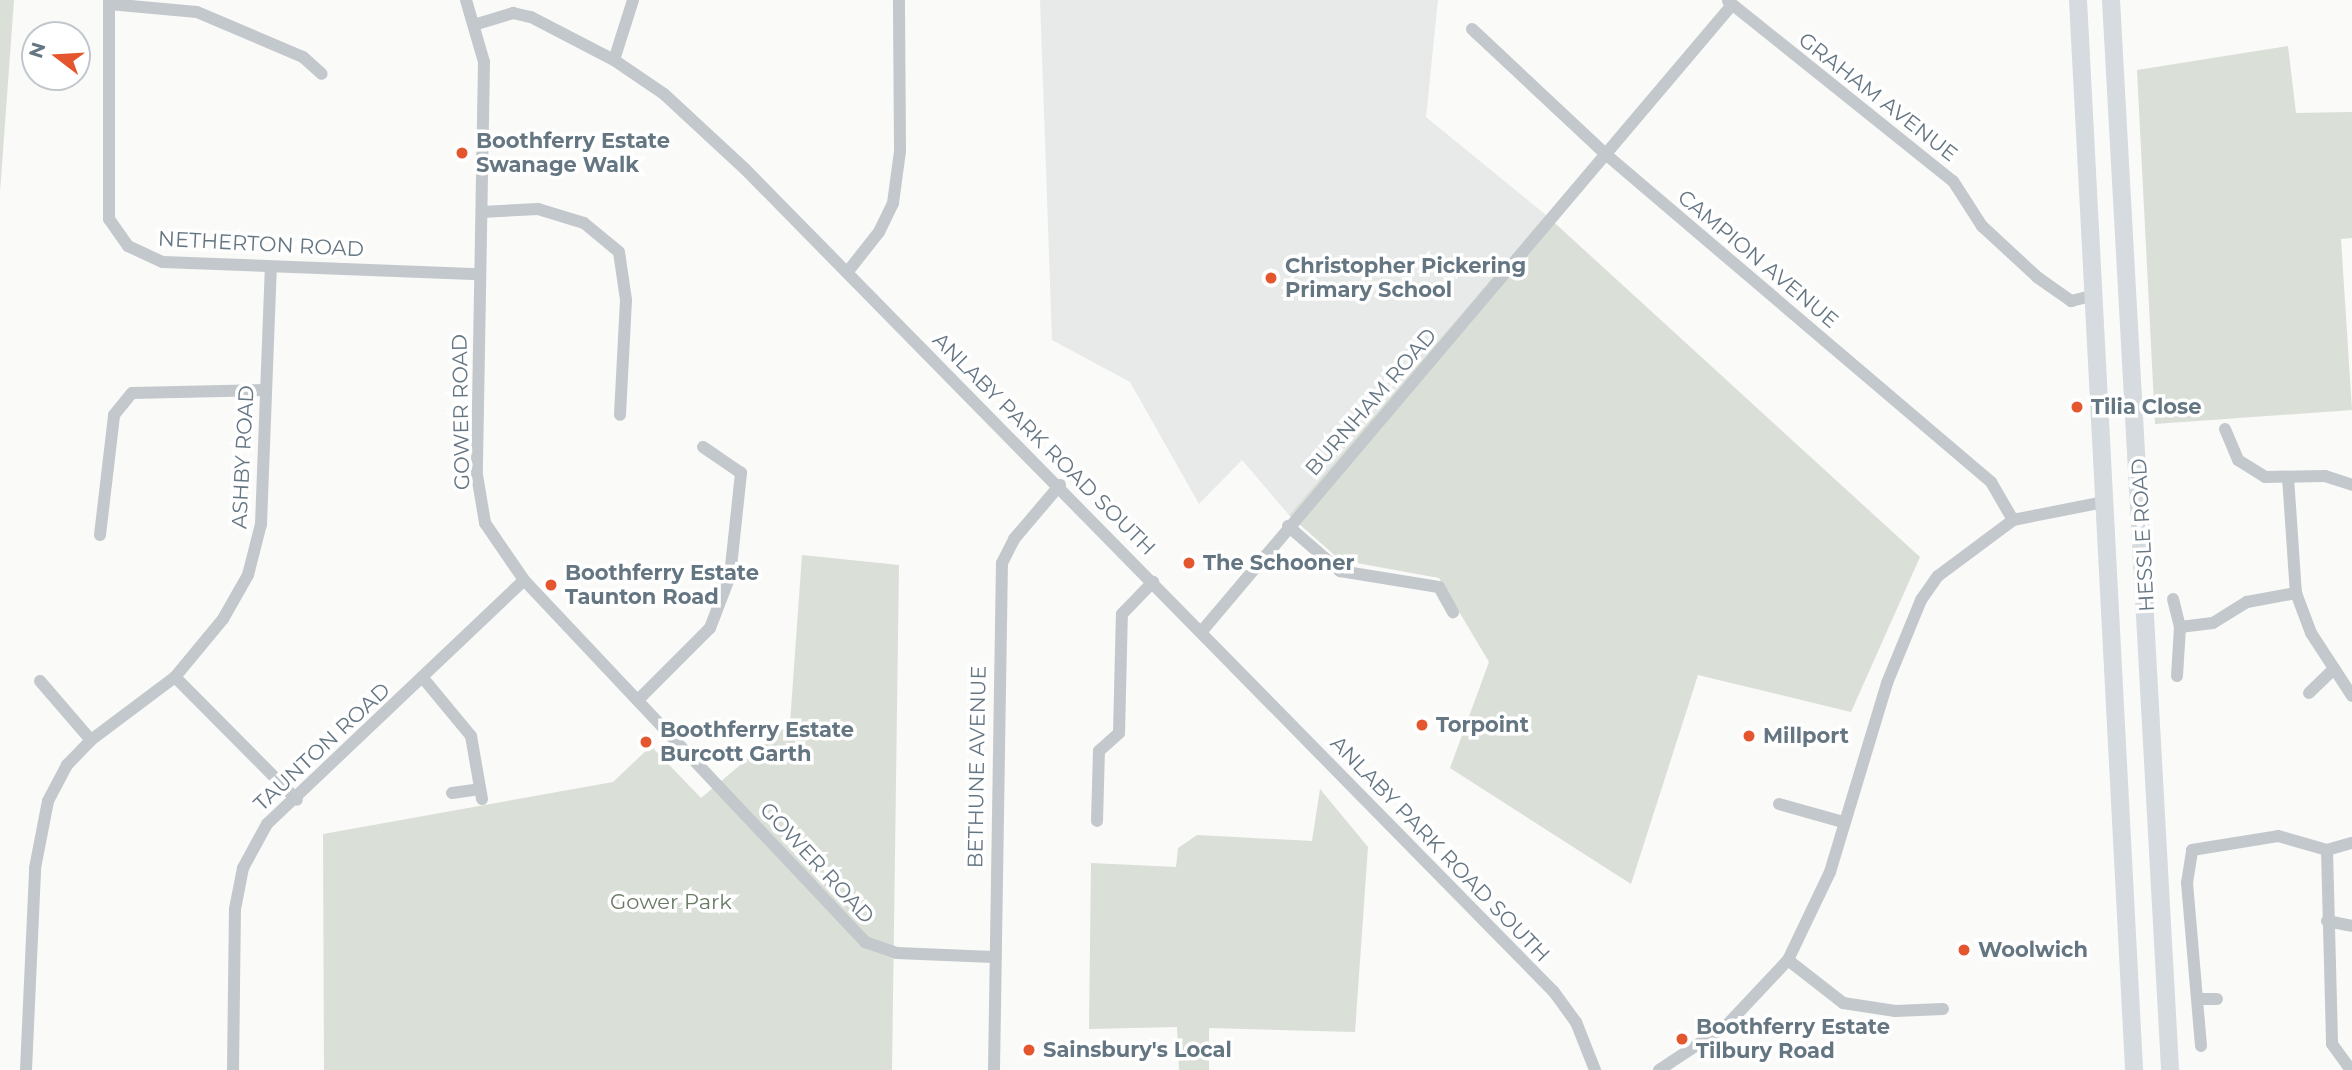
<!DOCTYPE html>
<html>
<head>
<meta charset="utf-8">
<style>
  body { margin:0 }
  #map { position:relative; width:2352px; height:1070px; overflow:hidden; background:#fafaf8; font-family:Montserrat,sans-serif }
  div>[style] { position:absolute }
  .built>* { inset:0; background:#e8e9e9 }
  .green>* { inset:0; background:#dadfd7 }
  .street>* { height:12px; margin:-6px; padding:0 6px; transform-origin:6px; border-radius:6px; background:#c3c8cc }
  .secondary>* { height:18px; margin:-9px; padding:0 9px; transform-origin:9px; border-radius:9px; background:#d6dbdf }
  .dots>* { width:19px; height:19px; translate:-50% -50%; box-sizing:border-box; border:4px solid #fff; border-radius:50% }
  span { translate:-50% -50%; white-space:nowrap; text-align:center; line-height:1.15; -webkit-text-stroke:7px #fff; paint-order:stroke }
  .street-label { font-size:21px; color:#657683 }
  .poi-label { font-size:21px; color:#657683; font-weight:700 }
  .left { translate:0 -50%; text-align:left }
  .park-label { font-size:21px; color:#687a64 }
  .north { position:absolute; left:21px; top:21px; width:70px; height:70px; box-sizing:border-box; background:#fff; border:2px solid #c1c8cd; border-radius:50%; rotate:287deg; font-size:19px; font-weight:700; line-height:28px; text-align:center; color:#657683 }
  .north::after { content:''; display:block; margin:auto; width:24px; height:32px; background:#e4572e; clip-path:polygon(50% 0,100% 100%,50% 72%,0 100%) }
</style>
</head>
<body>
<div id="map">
  <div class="built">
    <div style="clip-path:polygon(1040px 0,1438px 0,1426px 117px,1546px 215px,1289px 515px,1242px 460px,1199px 504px,1130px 382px,1052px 340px)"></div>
  </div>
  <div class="green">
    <div style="clip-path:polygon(0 0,14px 0,0 192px)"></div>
    <div style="clip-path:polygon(2288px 46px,2296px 113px,2352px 112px,2352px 238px,2341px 239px,2352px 410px,2155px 424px,2137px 70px)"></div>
    <div style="clip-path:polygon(1546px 215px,1920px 557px,1851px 712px,1698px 675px,1631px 884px,1450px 768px,1489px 662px,1439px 578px,1340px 560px,1289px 515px)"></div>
    <div style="clip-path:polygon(802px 555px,899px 565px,892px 1070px,324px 1070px,323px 834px,613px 782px,651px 746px,701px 798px,790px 723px)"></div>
    <div style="clip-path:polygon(1320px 789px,1368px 847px,1355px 1032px,1209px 1028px,1209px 1070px,1179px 1070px,1177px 1027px,1089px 1029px,1091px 863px,1176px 867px,1178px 848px,1197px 835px,1312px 841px)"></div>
  </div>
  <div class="street">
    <div style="left:109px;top:0;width:219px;rotate:90deg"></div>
    <div style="left:109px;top:219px;width:33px;rotate:55deg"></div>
    <div style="left:128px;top:246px;width:38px;rotate:25deg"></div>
    <div style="left:163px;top:262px;width:316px;rotate:2.2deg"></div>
    <div style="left:466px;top:0;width:65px;rotate:73.8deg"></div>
    <div style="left:484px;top:62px;width:413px;rotate:91deg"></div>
    <div style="left:477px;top:475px;width:49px;rotate:80.5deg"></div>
    <div style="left:485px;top:523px;width:69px;rotate:55.6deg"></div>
    <div style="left:524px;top:580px;width:497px;rotate:46.7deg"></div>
    <div style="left:865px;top:942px;width:34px;rotate:19deg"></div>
    <div style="left:897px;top:953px;width:96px;rotate:2.4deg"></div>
    <div style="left:1728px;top:1px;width:288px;rotate:38.7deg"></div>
    <div style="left:1953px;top:181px;width:54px;rotate:57.2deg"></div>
    <div style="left:1982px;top:226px;width:75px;rotate:42.8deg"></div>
    <div style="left:2037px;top:277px;width:42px;rotate:35.2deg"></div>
    <div style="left:2071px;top:301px;width:25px;rotate:-14deg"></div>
    <div style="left:109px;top:4px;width:88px;rotate:5.2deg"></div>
    <div style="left:197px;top:12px;width:115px;rotate:23deg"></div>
    <div style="left:303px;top:57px;width:25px;rotate:42deg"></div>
    <div style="left:477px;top:24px;width:38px;rotate:-17deg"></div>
    <div style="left:513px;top:13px;width:18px;rotate:13deg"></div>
    <div style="left:531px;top:17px;width:93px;rotate:27.4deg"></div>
    <div style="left:614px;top:60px;width:60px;rotate:34.2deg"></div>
    <div style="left:664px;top:94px;width:110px;rotate:42.8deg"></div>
    <div style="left:745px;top:169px;width:1154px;rotate:45.49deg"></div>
    <div style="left:1554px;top:992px;width:37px;rotate:54deg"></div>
    <div style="left:1576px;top:1022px;width:52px;rotate:68.4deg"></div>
    <div style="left:1472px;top:29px;width:187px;rotate:43.1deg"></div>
    <div style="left:1609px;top:157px;width:502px;rotate:40.39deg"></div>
    <div style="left:1991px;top:482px;width:44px;rotate:59.9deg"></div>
    <div style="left:614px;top:60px;width:63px;rotate:-72.4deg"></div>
    <div style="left:482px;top:212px;width:56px;rotate:-3.1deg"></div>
    <div style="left:538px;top:209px;width:48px;rotate:16.9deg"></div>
    <div style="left:584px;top:223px;width:45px;rotate:39.6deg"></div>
    <div style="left:619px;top:252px;width:49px;rotate:81.7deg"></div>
    <div style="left:626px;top:300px;width:115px;rotate:93deg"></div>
    <div style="left:849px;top:270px;width:48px;rotate:-51.7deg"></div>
    <div style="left:879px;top:232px;width:32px;rotate:-64deg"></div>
    <div style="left:893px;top:203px;width:52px;rotate:-82.3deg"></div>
    <div style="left:900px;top:151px;width:151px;rotate:-90.4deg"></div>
    <div style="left:2225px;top:429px;width:34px;rotate:67deg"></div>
    <div style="left:2238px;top:460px;width:32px;rotate:32deg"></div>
    <div style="left:2265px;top:477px;width:60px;rotate:-1deg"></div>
    <div style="left:2325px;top:476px;width:28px;rotate:18deg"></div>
    <div style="left:2288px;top:477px;width:116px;rotate:86.1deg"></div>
    <div style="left:2296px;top:593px;width:43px;rotate:69.4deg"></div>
    <div style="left:2311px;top:633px;width:75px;rotate:56.9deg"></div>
    <div style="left:1288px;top:526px;width:69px;rotate:40.9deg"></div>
    <div style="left:1340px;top:571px;width:100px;rotate:9.2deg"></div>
    <div style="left:1439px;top:587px;width:29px;rotate:61deg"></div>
    <div style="left:100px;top:535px;width:121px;rotate:-83.3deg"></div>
    <div style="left:114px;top:415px;width:28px;rotate:-51deg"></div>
    <div style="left:132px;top:393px;width:134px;rotate:-1.3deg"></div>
    <div style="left:2173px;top:599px;width:29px;rotate:76deg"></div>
    <div style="left:2180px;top:627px;width:49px;rotate:93.5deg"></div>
    <div style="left:2180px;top:627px;width:33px;rotate:-7deg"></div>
    <div style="left:2213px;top:623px;width:40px;rotate:-32deg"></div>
    <div style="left:2247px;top:602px;width:50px;rotate:-10.4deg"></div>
    <div style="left:1202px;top:631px;width:820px;rotate:-49.75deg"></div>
    <div style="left:175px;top:677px;width:173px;rotate:45.2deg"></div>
    <div style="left:423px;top:678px;width:75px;rotate:50.4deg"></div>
    <div style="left:471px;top:736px;width:64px;rotate:80.1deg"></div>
    <div style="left:40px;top:681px;width:78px;rotate:49.2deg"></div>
    <div style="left:2309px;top:693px;width:35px;rotate:-44deg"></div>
    <div style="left:639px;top:699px;width:100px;rotate:-45deg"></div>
    <div style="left:710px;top:628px;width:56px;rotate:-69deg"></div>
    <div style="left:730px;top:576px;width:104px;rotate:-83.9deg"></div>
    <div style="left:741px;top:473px;width:46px;rotate:-145.6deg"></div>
    <div style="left:452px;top:793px;width:28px;rotate:-8deg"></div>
    <div style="left:1779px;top:804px;width:66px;rotate:15.7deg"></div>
    <div style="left:1097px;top:821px;width:70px;rotate:-88.4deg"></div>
    <div style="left:1099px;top:751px;width:27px;rotate:-42deg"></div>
    <div style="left:1119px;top:733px;width:119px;rotate:-88.6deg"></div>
    <div style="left:1122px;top:614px;width:45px;rotate:-45.9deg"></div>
    <div style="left:2327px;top:850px;width:194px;rotate:88.5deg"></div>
    <div style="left:2332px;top:1044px;width:32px;rotate:54deg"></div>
    <div style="left:2327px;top:921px;width:25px;rotate:11deg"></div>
    <div style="left:1788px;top:960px;width:70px;rotate:38deg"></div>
    <div style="left:1843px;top:1003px;width:53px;rotate:8.7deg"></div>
    <div style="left:1895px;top:1011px;width:48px;rotate:-2.4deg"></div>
    <div style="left:2198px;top:999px;width:19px"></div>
    <div style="left:2201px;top:1046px;width:164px;rotate:-94.9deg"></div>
    <div style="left:2187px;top:883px;width:33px;rotate:-81deg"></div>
    <div style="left:2192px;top:850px;width:87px;rotate:-9.2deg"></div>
    <div style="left:2278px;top:836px;width:51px;rotate:15.9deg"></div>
    <div style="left:2327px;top:850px;width:26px;rotate:-16deg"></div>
    <div style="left:26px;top:1070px;width:202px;rotate:-87.4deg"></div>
    <div style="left:35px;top:868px;width:68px;rotate:-79deg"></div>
    <div style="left:48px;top:801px;width:41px;rotate:-62.2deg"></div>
    <div style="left:67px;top:765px;width:35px;rotate:-46deg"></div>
    <div style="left:91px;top:740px;width:105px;rotate:-36.9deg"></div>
    <div style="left:175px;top:677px;width:75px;rotate:-50.4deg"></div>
    <div style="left:223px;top:619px;width:51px;rotate:-60.4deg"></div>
    <div style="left:248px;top:575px;width:53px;rotate:-75.7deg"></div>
    <div style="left:261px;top:524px;width:257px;rotate:-87.8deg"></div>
    <div style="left:233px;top:1070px;width:161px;rotate:-89.3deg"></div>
    <div style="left:235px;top:909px;width:42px;rotate:-79deg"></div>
    <div style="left:243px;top:868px;width:50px;rotate:-61.4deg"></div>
    <div style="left:267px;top:824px;width:354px;rotate:-43.5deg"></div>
    <div style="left:994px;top:1070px;width:507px;rotate:-89.1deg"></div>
    <div style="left:1002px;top:563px;width:27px;rotate:-63deg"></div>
    <div style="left:1014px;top:539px;width:71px;rotate:-49.6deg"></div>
    <div style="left:1659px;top:1070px;width:80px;rotate:-33.3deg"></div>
    <div style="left:1726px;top:1026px;width:91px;rotate:-46.8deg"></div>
    <div style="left:1788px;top:960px;width:98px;rotate:-64.5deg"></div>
    <div style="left:1830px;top:872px;width:197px;rotate:-73.2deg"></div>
    <div style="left:1887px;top:683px;width:90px;rotate:-67.7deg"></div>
    <div style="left:1921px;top:600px;width:29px;rotate:-55deg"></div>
    <div style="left:1938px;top:576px;width:94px;rotate:-36.7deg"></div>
    <div style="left:2013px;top:520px;width:93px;rotate:-11.2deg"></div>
  </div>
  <div class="secondary">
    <div style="left:2078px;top:0;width:1071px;rotate:87deg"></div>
    <div style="left:2111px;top:0;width:1072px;rotate:86.84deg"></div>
  </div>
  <div class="dots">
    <div style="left:462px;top:153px;background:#e4572e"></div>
    <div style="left:1271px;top:278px;background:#e4572e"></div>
    <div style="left:2077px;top:407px;background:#e4572e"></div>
    <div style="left:1189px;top:563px;background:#e4572e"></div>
    <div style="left:551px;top:585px;background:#e4572e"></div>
    <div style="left:1422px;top:725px;background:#e4572e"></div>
    <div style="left:1749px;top:736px;background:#e4572e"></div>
    <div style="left:646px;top:742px;background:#e4572e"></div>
    <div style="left:1964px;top:950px;background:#e4572e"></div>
    <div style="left:1682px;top:1039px;background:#e4572e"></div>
    <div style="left:1029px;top:1050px;background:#e4572e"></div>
  </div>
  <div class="street-label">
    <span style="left:1878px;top:97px;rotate:38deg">GRAHAM AVENUE</span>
    <span style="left:261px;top:244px;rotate:3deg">NETHERTON ROAD</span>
    <span style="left:1758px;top:259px;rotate:40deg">CAMPION AVENUE</span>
    <span style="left:1371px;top:402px;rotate:-49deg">BURNHAM ROAD</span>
    <span style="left:461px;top:412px;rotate:-91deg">GOWER ROAD</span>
    <span style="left:1044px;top:444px;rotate:45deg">ANLABY PARK ROAD SOUTH</span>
    <span style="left:243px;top:457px;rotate:-87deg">ASHBY ROAD</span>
    <span style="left:2143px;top:535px;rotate:-93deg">HESSLE ROAD</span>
    <span style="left:322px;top:747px;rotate:-43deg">TAUNTON ROAD</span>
    <span style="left:977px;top:767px;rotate:-89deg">BETHUNE AVENUE</span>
    <span style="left:1440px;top:849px;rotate:46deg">ANLABY PARK ROAD SOUTH</span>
    <span style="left:817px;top:863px;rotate:47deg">GOWER ROAD</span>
  </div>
  <div class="poi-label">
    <span class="left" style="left:476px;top:153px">Boothferry Estate<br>Swanage Walk</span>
    <span class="left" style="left:1285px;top:278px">Christopher Pickering<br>Primary School</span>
    <span class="left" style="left:2091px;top:407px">Tilia Close</span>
    <span class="left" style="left:1203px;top:563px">The Schooner</span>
    <span class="left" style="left:565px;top:585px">Boothferry Estate<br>Taunton Road</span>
    <span class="left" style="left:1436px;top:725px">Torpoint</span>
    <span class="left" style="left:660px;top:742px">Boothferry Estate<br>Burcott Garth</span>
    <span class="left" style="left:1763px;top:736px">Millport</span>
    <span class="left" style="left:1978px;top:950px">Woolwich</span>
    <span class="left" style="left:1696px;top:1039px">Boothferry Estate<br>Tilbury Road</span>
    <span class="left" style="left:1043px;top:1050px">Sainsbury's Local</span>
  </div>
  <div class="park-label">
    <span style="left:671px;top:902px">Gower Park</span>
  </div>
  <div class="north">N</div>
</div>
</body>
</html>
